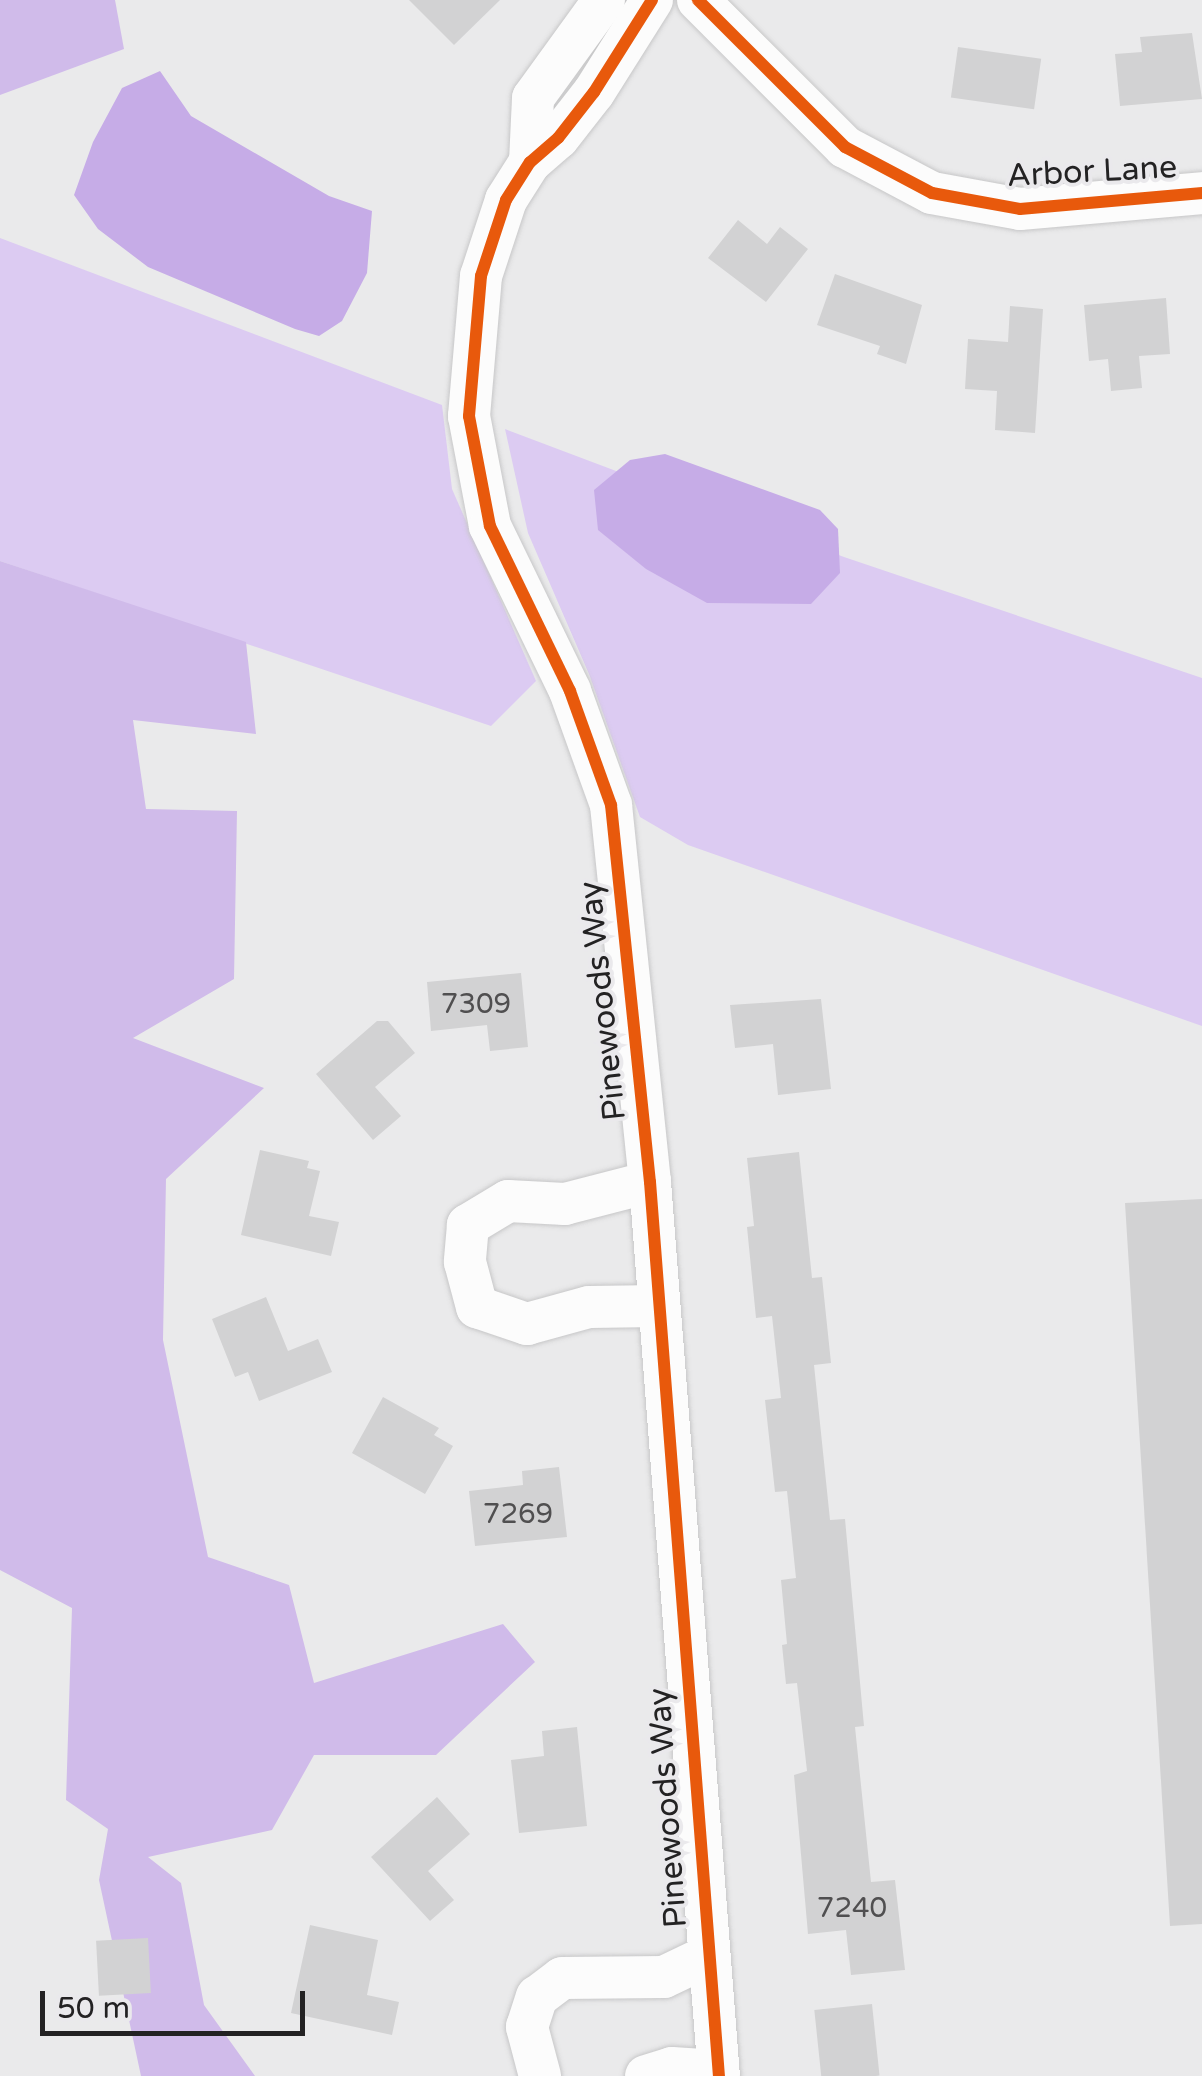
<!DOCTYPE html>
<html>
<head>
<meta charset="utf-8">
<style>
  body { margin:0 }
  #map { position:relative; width:1202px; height:2076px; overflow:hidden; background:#eaeaeb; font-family:"Varela Round",sans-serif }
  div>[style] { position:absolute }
  .green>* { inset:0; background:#dccbf2 }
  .forest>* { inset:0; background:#d0bbea }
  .water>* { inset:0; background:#c6ace7 }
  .building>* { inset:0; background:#d2d2d3; transform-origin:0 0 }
  .roads { filter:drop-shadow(0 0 2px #c7c7c8) drop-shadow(0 0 2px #c7c7c8) }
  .minor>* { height:42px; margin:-21px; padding:0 21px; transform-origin:21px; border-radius:21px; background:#fcfcfc }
  .cycleway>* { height:12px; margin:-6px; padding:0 6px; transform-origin:6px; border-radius:6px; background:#e8590c }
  span { translate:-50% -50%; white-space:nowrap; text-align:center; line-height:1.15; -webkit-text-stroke:8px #eae9ec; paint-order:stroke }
  .number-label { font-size:28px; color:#504f50 }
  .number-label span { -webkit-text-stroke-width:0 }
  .street-label { font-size:32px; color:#232223 }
  .scale { position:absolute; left:40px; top:1991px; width:265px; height:45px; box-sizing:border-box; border:5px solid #232223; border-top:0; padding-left:12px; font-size:30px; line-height:35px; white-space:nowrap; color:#232223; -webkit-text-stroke:8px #eae9ec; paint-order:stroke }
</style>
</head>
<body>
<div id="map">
  <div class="green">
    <div style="clip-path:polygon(0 238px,442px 405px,452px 489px,536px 681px,491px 726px,0 561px)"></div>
    <div style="clip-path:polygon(505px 429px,844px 557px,1202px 678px,1202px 1026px,688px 845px,640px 817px,589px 674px,528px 533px)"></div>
  </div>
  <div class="forest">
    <div style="clip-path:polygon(0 0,115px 0,124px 49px,0 95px)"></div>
    <div style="clip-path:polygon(0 561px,246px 642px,256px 734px,133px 720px,146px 809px,237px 811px,234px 979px,133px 1038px,264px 1088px,166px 1179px,163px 1340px,208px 1557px,289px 1585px,314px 1683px,503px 1624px,535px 1662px,436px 1755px,314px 1755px,272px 1830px,148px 1857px,181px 1883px,204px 2005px,255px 2076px,141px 2076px,99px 1880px,108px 1829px,66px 1800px,72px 1608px,0 1570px)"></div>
  </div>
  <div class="water">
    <div style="clip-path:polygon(160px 71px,191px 116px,329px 196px,372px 211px,367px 273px,342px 321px,319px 336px,295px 329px,148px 267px,98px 229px,74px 195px,93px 142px,122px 88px)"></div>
    <div style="clip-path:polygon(665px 454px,820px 510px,838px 529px,840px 573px,811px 604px,707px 603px,646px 569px,598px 530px,594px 490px,630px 460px)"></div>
  </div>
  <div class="building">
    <div style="clip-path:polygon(409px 0,500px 0,454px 45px)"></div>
    <div style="clip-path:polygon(1192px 33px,1202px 99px,1120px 106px,1115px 54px,1142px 52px,1140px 37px)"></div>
    <div style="left:958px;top:47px;width:84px;height:51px;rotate:8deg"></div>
    <div style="clip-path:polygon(738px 220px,767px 244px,780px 227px,808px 249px,766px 302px,708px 258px)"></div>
    <div style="clip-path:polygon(835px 274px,922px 305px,906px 364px,877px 354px,880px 346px,817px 325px)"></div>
    <div style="clip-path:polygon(1166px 298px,1170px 354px,1139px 356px,1142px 388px,1111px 391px,1108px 359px,1089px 361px,1084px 305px)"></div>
    <div style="clip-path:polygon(1010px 306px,1043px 309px,1035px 433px,995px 430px,997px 391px,965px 389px,968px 339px,1008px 342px)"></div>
    <div style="clip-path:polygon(521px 973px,528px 1047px,490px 1051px,487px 1025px,431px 1031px,427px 982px)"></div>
    <div style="clip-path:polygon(821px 999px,831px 1089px,778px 1095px,773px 1044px,735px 1048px,730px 1005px)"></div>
    <div style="clip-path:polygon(377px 1021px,388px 1021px,415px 1053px,375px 1087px,401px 1116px,373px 1140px,316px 1074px)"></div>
    <div style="clip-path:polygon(260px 1150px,309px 1161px,307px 1168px,320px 1171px,309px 1216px,339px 1222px,331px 1256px,241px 1235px)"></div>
    <div style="clip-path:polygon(799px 1152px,812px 1278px,822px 1277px,831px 1363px,814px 1365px,830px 1520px,845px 1519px,864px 1726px,855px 1727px,871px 1882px,895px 1880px,905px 1970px,851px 1975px,846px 1930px,808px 1934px,794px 1775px,807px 1771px,797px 1683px,786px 1684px,782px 1645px,787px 1644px,781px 1580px,796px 1578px,787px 1491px,775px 1492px,765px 1400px,781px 1398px,772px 1316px,756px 1318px,747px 1227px,754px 1226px,747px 1158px)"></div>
    <div style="clip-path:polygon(1202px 1199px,1202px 1924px,1170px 1926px,1125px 1203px)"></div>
    <div style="clip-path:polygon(266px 1297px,288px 1351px,318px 1339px,332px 1372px,259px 1401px,248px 1372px,235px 1377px,212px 1319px)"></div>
    <div style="clip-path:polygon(383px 1397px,439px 1428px,434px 1435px,453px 1446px,425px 1494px,352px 1453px)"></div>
    <div style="clip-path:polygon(559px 1467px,567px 1537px,475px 1546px,469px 1491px,523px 1485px,522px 1471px)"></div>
    <div style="clip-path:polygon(577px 1727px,587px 1826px,519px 1833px,511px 1760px,544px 1756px,542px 1731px)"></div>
    <div style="clip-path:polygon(437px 1797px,470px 1834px,428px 1871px,454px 1900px,430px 1921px,371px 1857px)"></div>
    <div style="clip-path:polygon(310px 1925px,378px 1940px,367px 1995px,399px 2002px,392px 2035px,291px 2013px)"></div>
    <div style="left:148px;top:1938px;width:55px;height:52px;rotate:87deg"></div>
    <div style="left:872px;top:2004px;width:72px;height:58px;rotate:84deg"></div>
  </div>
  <div class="roads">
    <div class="minor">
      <div style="left:652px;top:0;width:109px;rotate:122.2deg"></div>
      <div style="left:594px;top:92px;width:58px;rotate:128deg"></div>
      <div style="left:558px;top:138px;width:37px;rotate:139deg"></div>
      <div style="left:530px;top:162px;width:45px;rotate:122.3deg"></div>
      <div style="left:506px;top:200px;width:80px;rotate:108.2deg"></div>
      <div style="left:481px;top:276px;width:141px;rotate:94.9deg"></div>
      <div style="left:469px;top:416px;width:112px;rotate:79.2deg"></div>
      <div style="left:490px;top:526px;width:183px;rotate:64.1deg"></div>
      <div style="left:570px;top:691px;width:121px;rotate:70.2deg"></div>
      <div style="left:611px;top:805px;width:379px;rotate:84.1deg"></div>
      <div style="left:650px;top:1182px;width:897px;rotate:85.59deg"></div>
      <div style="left:698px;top:0;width:208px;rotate:45deg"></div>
      <div style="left:845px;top:147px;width:98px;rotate:27.9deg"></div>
      <div style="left:932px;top:193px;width:89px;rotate:10.3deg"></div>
      <div style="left:1020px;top:209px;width:183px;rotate:-5deg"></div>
      <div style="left:530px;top:162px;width:64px;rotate:-87.3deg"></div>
      <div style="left:533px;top:98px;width:121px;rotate:-54.1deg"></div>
      <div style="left:650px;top:1182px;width:88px;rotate:165.5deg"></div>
      <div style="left:565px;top:1204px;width:57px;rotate:-177deg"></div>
      <div style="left:508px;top:1201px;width:47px;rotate:149deg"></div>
      <div style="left:468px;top:1225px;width:37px;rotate:95deg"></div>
      <div style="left:465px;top:1262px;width:47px;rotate:75.1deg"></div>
      <div style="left:477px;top:1307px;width:53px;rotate:18.8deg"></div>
      <div style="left:527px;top:1324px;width:64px;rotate:-15.3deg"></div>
      <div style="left:589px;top:1307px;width:70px;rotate:-0.8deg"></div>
      <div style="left:540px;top:2076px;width:51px;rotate:-104.9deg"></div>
      <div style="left:527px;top:2027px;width:32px;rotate:-72deg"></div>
      <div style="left:537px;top:1997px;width:31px;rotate:-37deg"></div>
      <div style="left:562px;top:1978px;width:102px;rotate:-0.6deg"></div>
      <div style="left:664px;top:1977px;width:47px;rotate:-25.5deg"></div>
      <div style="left:646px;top:2076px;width:27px;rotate:-17deg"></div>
      <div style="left:672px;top:2068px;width:46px;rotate:3.7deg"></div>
    </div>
  </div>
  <div class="cycleway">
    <div style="left:652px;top:0;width:109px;rotate:122.2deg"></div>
    <div style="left:594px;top:92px;width:58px;rotate:128deg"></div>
    <div style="left:558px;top:138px;width:37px;rotate:139deg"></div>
    <div style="left:530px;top:162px;width:45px;rotate:122.3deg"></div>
    <div style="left:506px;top:200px;width:80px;rotate:108.2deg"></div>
    <div style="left:481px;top:276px;width:141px;rotate:94.9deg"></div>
    <div style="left:469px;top:416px;width:112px;rotate:79.2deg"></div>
    <div style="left:490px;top:526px;width:183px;rotate:64.1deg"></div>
    <div style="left:570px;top:691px;width:121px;rotate:70.2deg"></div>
    <div style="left:611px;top:805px;width:379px;rotate:84.1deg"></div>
    <div style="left:650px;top:1182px;width:897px;rotate:85.59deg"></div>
    <div style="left:698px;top:0;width:208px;rotate:45deg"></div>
    <div style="left:845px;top:147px;width:98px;rotate:27.9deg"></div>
    <div style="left:932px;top:193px;width:89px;rotate:10.3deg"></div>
    <div style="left:1020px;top:209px;width:183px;rotate:-5deg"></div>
  </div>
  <div class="number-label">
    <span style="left:476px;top:1004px">7309</span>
    <span style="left:518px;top:1514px">7269</span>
    <span style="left:852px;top:1908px">7240</span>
  </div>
  <div class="street-label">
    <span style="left:1092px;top:172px;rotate:-3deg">Arbor Lane</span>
    <span style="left:603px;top:1001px;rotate:-96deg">Pinewoods Way</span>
    <span style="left:668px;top:1808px;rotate:-94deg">Pinewoods Way</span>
  </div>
  <div class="scale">50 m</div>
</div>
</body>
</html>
